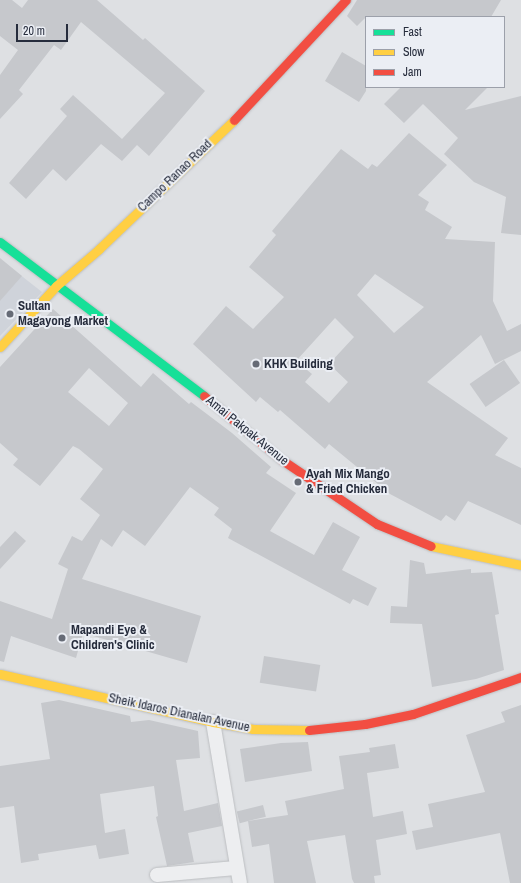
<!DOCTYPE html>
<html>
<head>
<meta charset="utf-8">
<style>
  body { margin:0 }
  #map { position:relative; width:521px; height:883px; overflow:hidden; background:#dee0e3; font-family:"Archivo Narrow",sans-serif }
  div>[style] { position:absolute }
  .built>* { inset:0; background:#cfd3da }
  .building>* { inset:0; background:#c6c8cc; transform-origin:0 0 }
  .roads { filter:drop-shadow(0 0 1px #bcbec1) drop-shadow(0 0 1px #bcbec1) }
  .street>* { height:14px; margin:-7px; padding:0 7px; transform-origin:7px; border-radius:7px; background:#edeef0 }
  .fast>* { height:9px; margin:-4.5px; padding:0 4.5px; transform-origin:4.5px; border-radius:4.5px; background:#16e098 }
  .slow>* { height:9px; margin:-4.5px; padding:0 4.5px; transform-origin:4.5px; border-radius:4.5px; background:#ffcf43 }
  .jam>* { height:9px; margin:-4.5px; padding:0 4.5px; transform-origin:4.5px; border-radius:4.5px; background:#f24e42 }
  .dots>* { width:11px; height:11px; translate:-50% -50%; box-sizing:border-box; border:2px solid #ebeef4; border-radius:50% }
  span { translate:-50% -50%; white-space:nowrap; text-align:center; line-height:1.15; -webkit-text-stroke:4px #ebeef4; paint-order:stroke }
  .street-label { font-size:13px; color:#262c3c }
  .poi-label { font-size:13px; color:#262c3c; font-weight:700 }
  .left { translate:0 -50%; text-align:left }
  .legend { position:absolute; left:365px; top:16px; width:140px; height:72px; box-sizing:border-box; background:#ebeef4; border:1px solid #9ca0aa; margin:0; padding:5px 7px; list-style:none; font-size:12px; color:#262c3c }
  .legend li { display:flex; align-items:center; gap:8px; height:20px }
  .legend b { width:20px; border:1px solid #9ca0aa }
  .scale { position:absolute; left:16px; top:24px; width:52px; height:18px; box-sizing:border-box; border:2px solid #262c3c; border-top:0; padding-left:5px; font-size:12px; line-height:14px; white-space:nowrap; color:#262c3c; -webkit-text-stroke:3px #ebeef4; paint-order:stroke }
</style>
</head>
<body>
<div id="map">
  <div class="built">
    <div style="clip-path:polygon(0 259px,42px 292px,0 336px)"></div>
  </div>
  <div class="building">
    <div style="clip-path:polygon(0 0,12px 0,22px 8px,28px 0,97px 0,143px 40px,145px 38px,205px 91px,149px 156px,137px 145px,122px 161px,101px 144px,66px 181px,53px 169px,26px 199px,9px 183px,67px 116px,60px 109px,73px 95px,122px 139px,165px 93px,81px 22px,61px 50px,54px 45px,19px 90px,23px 94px,0 119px,0 75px,18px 50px,0 36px)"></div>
    <div style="clip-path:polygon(357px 0,501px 0,491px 17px,366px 17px,357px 26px,347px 16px)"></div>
    <div style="clip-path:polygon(342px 52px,366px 66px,366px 91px,359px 102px,325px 81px)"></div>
    <div style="clip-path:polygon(401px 87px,488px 87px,465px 110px,521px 96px,521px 235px,501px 233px,506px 197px,474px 182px,444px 154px,458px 138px,423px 104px,404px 123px,384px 104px)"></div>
    <div style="clip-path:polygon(evenodd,409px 133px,447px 165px,418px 195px,429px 202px,425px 210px,452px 227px,445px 239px,495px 242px,493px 301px,507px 331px,521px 324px,521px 351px,495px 364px,481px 335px,427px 382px,508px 438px,495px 455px,521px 468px,521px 525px,468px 501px,455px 521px,446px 515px,441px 521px,390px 494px,329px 444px,325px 449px,280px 410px,278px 412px,260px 397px,256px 402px,193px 344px,226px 306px,253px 329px,284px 297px,249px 267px,276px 235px,272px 231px,341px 149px,368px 169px,372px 164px,377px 167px,409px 133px,375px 274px,424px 307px,394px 333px,357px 295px,375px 274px,409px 133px,335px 318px,354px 337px,329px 364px,348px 382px,329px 403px,305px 382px,312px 374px,296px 361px,335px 318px)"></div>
    <div style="clip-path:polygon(0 258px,22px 276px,0 301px)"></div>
    <div style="clip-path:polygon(evenodd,53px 309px,141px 387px,153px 373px,189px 404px,191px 402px,232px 433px,271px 467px,266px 473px,296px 493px,270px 531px,314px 555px,333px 522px,360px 537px,342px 570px,377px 588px,368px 606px,353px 599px,350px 604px,228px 538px,232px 529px,214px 515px,219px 508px,190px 487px,145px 546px,123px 530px,112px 547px,101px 539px,82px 579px,201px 616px,187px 663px,83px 633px,76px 658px,11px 636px,4px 662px,0 661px,0 601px,52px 619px,68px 569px,58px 564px,72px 536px,82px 541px,100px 515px,80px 499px,103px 469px,79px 449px,73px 446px,40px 486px,13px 465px,18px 459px,0 443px,0 367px,53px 309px,89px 368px,128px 403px,109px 426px,68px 392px,89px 368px)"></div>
    <div style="left:504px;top:360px;width:28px;height:42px;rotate:55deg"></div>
    <div style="clip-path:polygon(15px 531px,26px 541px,0 569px,0 547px)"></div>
    <div style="clip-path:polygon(410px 560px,424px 563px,426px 574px,471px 569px,471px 573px,492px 572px,499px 614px,495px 615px,504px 670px,476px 679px,432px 687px,422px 624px,390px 623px,391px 606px,407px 607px)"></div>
    <div style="left:264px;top:656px;width:57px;height:27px;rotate:9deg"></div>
    <div style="clip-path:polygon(59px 700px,130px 716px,131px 722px,149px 720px,198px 731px,200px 758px,176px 760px,184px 811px,218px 803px,222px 826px,188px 833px,194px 862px,167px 866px,156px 817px,158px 816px,154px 786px,100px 794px,105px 833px,125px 829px,129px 854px,99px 859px,96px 845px,38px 854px,39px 860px,21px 863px,14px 806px,0 808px,0 766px,50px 759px,41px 703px)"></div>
    <div style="clip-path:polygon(521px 705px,521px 883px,510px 883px,500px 833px,416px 850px,412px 831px,433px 827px,428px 804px,485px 792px,466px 735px,505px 722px,501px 712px)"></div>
    <div style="clip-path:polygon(308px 742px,312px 771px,245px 782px,240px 749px,281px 743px)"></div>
    <div style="clip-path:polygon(395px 744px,399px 768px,367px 773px,373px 817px,403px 811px,407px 834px,376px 840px,381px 875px,374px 876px,375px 883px,354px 883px,352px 879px,345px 835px,307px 841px,316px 883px,274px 883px,269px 844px,252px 847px,248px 821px,288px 815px,285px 801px,344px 789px,339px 756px,370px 752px,369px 748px)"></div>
    <div style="left:263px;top:805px;width:12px;height:27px;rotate:76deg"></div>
  </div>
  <div class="roads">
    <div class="street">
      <div style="left:213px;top:722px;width:163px;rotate:80.5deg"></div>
      <div style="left:157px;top:875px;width:79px;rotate:-5.1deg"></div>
    </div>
    <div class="fast">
      <div style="left:0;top:242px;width:256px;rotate:37deg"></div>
    </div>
    <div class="slow">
      <div style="left:0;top:347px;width:83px;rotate:-47.4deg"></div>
      <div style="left:56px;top:286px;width:57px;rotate:-40.7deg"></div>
      <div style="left:99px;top:249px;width:187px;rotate:-43.7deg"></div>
      <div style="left:431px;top:546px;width:92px;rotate:11.9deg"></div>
      <div style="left:0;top:674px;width:218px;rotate:12.7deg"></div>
      <div style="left:213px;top:722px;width:41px;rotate:9.9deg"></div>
      <div style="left:253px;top:729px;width:56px;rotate:1deg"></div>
    </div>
    <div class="jam">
      <div style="left:234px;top:120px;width:164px;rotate:-47deg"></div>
      <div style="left:204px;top:396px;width:101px;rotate:39.4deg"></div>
      <div style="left:282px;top:460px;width:115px;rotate:34deg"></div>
      <div style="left:377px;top:524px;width:58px;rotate:22.2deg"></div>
      <div style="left:309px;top:730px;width:56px;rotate:-6.1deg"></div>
      <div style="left:365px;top:724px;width:49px;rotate:-11.8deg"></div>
      <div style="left:413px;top:714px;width:114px;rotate:-18.9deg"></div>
    </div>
  </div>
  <div class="dots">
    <div style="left:10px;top:314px;background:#666b76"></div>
    <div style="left:256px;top:364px;background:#666b76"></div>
    <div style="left:298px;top:482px;background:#666b76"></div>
    <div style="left:62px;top:638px;background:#666b76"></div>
  </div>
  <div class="street-label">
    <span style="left:175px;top:176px;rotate:-44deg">Campo Ranao Road</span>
    <span style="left:247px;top:431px;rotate:39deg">Amai Pakpak Avenue</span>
    <span style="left:179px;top:713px;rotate:12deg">Sheik Idaros Dianalan Avenue</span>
  </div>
  <div class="poi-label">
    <span class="left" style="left:18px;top:314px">Sultan<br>Magayong Market</span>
    <span class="left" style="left:264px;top:364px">KHK Building</span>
    <span class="left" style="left:306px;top:482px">Ayah Mix Mango<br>&amp; Fried Chicken</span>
    <span class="left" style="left:71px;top:638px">Mapandi Eye &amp;<br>Children's Clinic</span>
  </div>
  <ul class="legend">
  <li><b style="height:5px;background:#16e098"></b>Fast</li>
  <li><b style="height:5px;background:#ffcf43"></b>Slow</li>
  <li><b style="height:5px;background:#f24e42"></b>Jam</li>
  </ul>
  <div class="scale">20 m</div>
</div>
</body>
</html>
